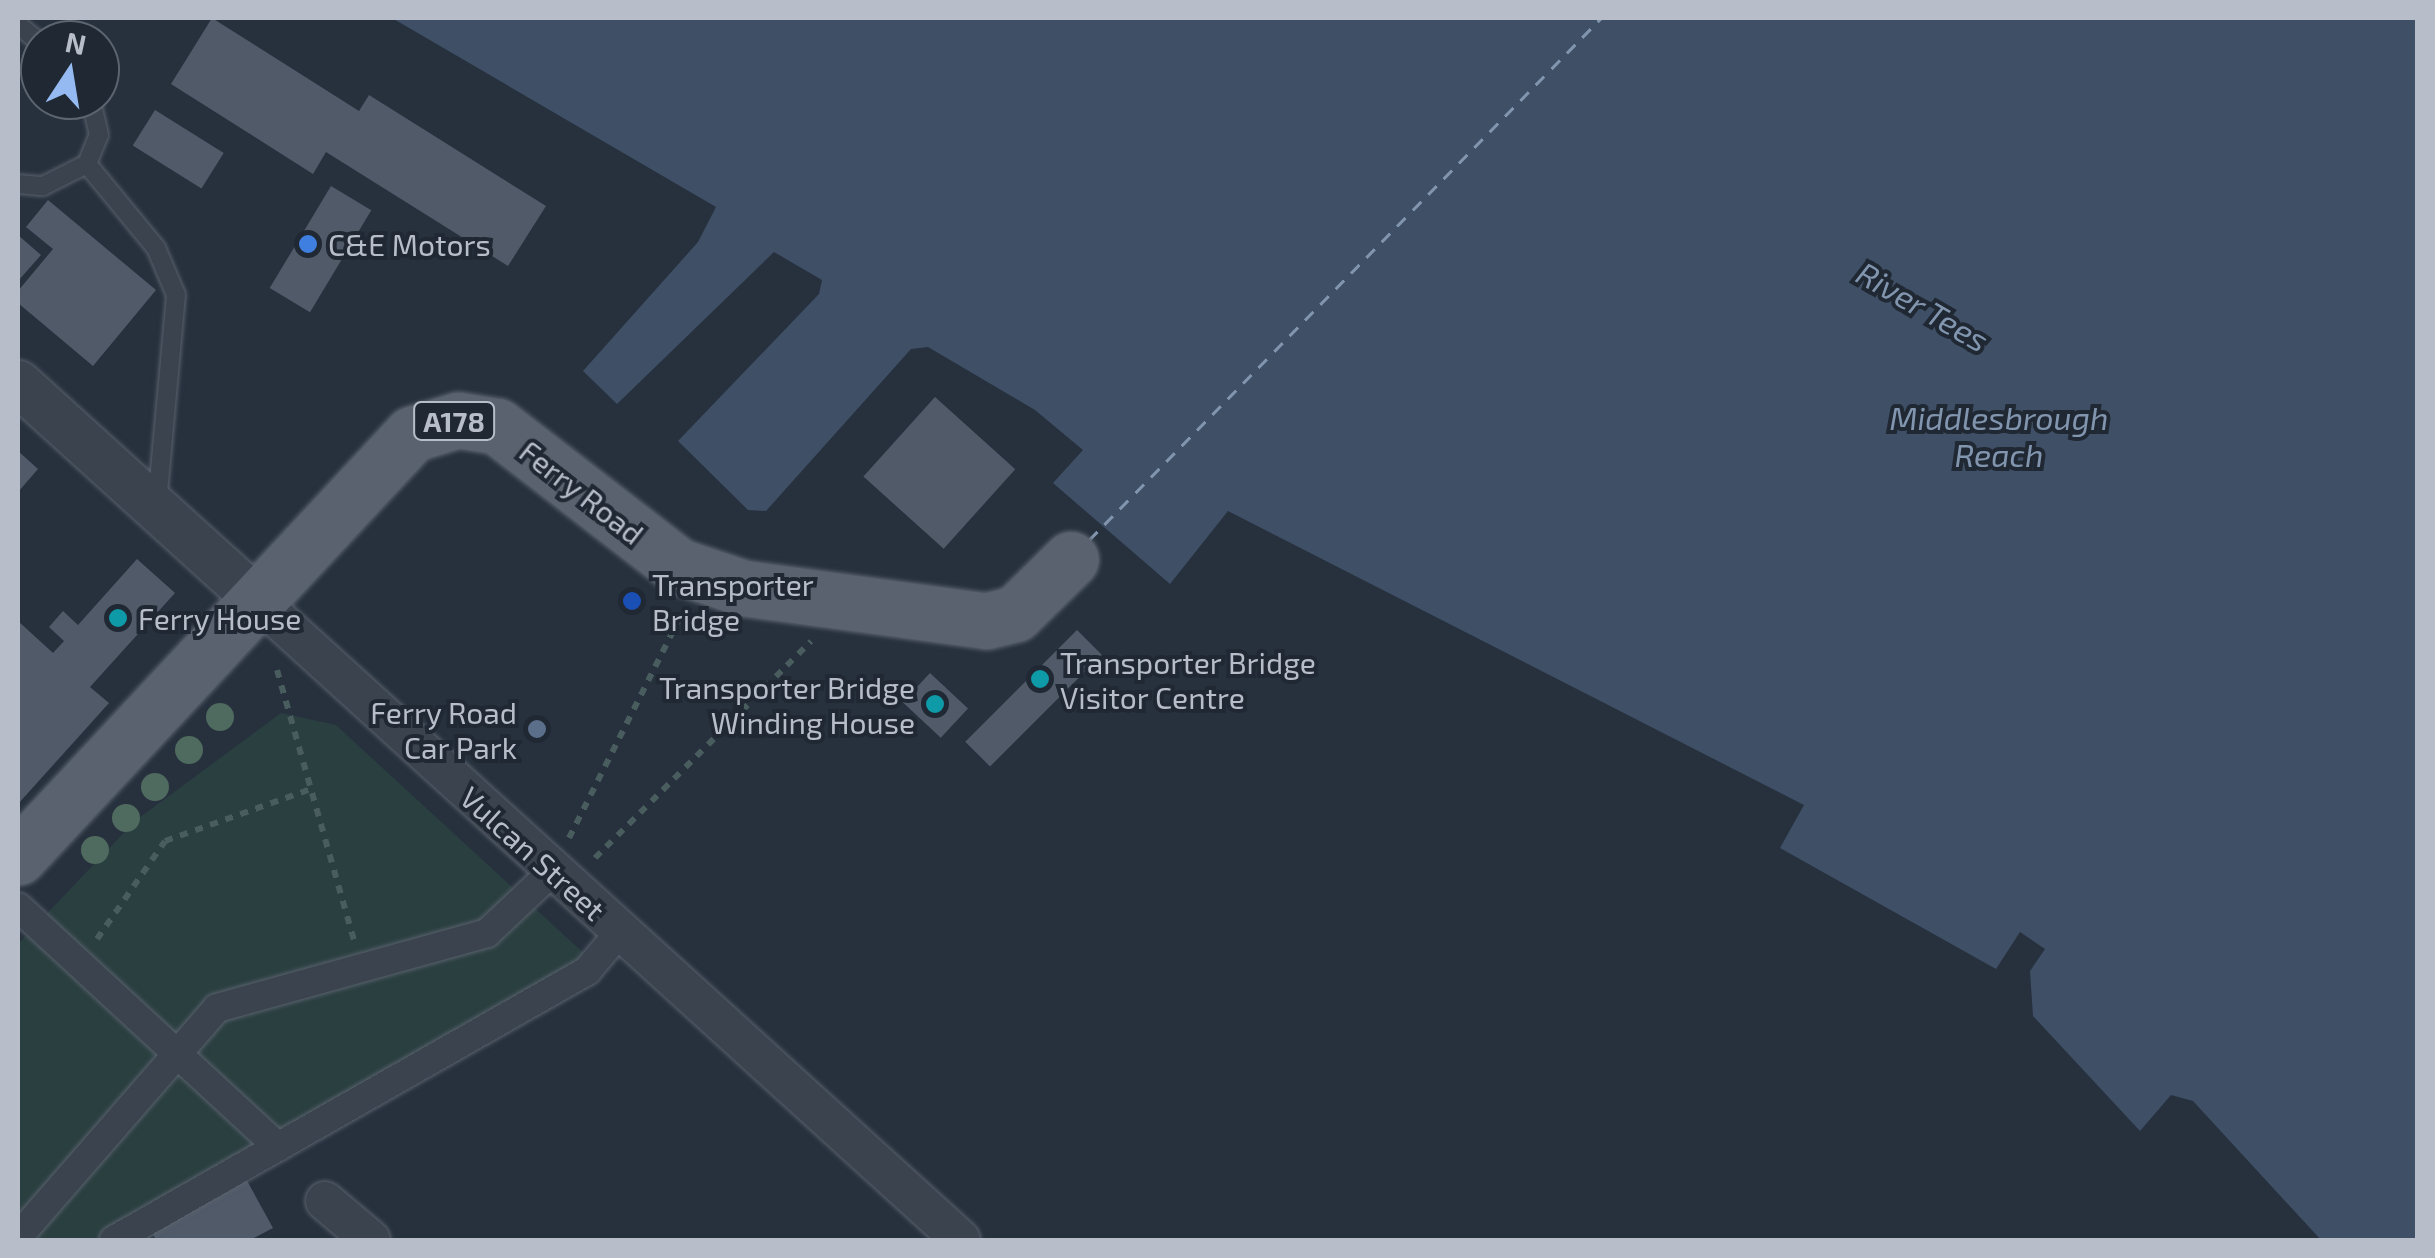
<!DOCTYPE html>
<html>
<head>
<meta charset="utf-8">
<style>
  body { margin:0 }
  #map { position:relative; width:2435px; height:1258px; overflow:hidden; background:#27313e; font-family:"Exo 2",sans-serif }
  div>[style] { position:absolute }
  .green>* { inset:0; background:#2a3f40 }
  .water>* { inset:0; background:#3e4f66 }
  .ferry>* { height:2.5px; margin-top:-1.25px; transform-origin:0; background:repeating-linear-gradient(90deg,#8195ae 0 12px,transparent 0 22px) }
  .building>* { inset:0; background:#505a69; transform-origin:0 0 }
  .path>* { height:6px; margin-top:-3px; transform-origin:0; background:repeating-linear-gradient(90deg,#495c5e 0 8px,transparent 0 16px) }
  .roads { filter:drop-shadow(0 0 2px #59616c) drop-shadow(0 0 2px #59616c) }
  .service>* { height:18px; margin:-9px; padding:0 9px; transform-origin:9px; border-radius:9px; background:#3b434e }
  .pedestrian>* { height:28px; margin:-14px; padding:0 14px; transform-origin:14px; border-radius:14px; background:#3b434e }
  .minor>* { height:38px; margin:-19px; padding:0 19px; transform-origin:19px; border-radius:19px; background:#3b434e }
  .tertiary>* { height:45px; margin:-22.5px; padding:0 22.5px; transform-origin:22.5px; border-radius:22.5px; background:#3b434e }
  .primary>* { height:55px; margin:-27.5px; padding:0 27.5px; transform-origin:27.5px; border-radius:27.5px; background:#59626e }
  .trees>* { width:28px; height:28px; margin:-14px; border-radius:50%; background:#4f6a5e }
  .dots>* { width:28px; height:28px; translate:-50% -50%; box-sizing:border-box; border:5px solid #202833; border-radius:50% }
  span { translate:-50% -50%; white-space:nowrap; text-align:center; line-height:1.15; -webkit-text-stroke:8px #202833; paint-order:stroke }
  .shield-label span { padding:2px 8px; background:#202833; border:2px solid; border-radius:8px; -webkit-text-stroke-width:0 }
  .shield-label { font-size:28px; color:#b7bec9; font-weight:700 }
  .poi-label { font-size:30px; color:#b7bec9 }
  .left { translate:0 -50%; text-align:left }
  .right { translate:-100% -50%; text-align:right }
  .street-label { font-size:30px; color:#b7bec9 }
  .water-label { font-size:32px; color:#8195ae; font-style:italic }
  .frame { position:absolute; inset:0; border:20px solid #b7bec9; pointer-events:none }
  .north { position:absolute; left:20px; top:20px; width:100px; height:100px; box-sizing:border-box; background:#202833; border:2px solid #5c646f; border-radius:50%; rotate:12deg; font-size:28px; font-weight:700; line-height:40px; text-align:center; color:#b7bec9 }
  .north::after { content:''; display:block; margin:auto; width:35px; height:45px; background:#94baf1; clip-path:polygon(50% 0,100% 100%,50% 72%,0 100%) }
</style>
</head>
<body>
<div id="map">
  <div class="green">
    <div style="clip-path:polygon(281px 713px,336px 725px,603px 971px,146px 1240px,18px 1240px,18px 944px,135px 821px)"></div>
  </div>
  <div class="water">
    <div style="clip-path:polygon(392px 18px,2417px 18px,2417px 1240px,2321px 1240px,2193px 1101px,2171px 1095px,2140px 1131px,2033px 1016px,2030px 971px,2045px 949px,2020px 932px,1996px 969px,1780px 848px,1804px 805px,1228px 511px,1170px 584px,1053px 483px,1083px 450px,1035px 410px,928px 347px,911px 349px,766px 511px,748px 510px,678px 441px,819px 294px,822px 280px,774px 252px,617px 404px,583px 371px,698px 242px,716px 207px)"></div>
  </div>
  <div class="ferry">
    <div style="left:1089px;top:540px;width:731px;rotate:-45.55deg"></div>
  </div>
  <div class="building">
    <div style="clip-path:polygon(212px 18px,359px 111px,369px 95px,546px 206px,508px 266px,326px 152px,313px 174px,171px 84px)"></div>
    <div style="left:155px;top:110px;width:81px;height:42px;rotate:32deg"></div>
    <div style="left:331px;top:186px;width:47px;height:119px;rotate:31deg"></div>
    <div style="clip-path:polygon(48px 200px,156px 290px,93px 366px,18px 303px,18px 291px,53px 249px,26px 227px)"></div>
    <div style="clip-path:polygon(18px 235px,41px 255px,18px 281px)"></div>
    <div style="left:935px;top:397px;width:108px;height:107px;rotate:42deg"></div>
    <div style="clip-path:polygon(18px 451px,38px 469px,18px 492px)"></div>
    <div style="clip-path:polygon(137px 559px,175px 593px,90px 687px,109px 703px,18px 804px,18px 621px,53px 653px,64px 641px,49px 627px,63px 611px,78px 625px)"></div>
    <div style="left:1077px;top:630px;width:35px;height:158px;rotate:45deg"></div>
    <div style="left:930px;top:673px;width:52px;height:40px;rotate:43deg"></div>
    <div style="clip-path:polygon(240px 1168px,273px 1228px,250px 1240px,156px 1240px,147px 1222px)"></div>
  </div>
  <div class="path">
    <div style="left:277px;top:670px;width:282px;rotate:74.1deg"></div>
    <div style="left:569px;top:838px;width:252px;rotate:-63.3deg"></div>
    <div style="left:595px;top:858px;width:306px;rotate:-45.1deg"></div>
    <div style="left:97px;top:939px;width:119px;rotate:-55.2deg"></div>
    <div style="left:165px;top:841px;width:155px;rotate:-19.6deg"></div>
  </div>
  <div class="roads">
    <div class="service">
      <div style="left:18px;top:25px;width:28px;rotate:39deg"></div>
      <div style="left:87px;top:164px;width:109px;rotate:50.6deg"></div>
      <div style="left:156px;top:248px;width:51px;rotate:66.9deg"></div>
      <div style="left:176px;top:295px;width:208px;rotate:95.2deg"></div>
      <div style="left:18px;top:184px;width:25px;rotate:5deg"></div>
      <div style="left:43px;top:186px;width:49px;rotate:-26.6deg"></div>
      <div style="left:87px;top:164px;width:31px;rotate:-68deg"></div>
      <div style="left:99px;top:135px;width:36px;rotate:-103deg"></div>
    </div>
    <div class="pedestrian">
      <div style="left:18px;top:907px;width:354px;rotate:42.7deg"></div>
      <div style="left:18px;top:1237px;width:303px;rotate:-49deg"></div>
      <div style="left:217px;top:1008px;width:280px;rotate:-15.5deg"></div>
      <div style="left:487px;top:933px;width:91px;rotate:-43.2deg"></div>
      <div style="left:114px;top:1240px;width:544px;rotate:-29.63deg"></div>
      <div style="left:587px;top:971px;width:51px;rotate:-49.8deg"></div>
    </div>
    <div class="minor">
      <div style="left:257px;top:600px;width:951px;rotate:42.27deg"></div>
      <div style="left:325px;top:1201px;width:60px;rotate:40.3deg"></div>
    </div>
    <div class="tertiary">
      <div style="left:18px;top:383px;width:323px;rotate:42.2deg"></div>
    </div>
    <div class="primary">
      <div style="left:18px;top:857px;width:578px;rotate:-47.03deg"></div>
      <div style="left:412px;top:434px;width:48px;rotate:-16.9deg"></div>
      <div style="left:458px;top:420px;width:39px;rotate:9deg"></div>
      <div style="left:497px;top:426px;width:229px;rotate:37.7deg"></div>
      <div style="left:678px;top:566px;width:69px;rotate:18.7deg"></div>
      <div style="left:743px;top:588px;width:245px;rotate:7.7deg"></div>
      <div style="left:986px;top:621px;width:30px;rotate:-14deg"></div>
      <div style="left:1015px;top:614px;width:78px;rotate:-44.5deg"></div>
    </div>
  </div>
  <div class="trees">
    <div style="left:220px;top:717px"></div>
    <div style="left:189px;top:750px"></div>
    <div style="left:155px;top:787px"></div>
    <div style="left:126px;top:818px"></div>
    <div style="left:95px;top:850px"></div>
  </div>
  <div class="dots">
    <div style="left:308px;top:244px;background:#3f7fe0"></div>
    <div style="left:632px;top:601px;background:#1a4fb4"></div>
    <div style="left:118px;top:618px;background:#0f9aa8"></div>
    <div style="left:1040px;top:679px;background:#0f9aa8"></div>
    <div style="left:935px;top:704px;background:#0f9aa8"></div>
    <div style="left:537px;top:729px;background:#5c6f8a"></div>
  </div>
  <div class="shield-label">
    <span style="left:454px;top:421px">A178</span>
  </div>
  <div class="poi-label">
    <span class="left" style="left:328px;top:244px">C&amp;E Motors</span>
    <span class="left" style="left:652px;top:601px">Transporter<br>Bridge</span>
    <span class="left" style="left:138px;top:618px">Ferry House</span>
    <span class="left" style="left:1060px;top:679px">Transporter Bridge<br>Visitor Centre</span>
    <span class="right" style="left:915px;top:704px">Transporter Bridge<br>Winding House</span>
    <span class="right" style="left:517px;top:729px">Ferry Road<br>Car Park</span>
  </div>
  <div class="street-label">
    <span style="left:582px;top:492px;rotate:38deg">Ferry Road</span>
    <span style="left:533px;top:853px;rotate:42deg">Vulcan Street</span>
  </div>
  <div class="water-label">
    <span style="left:1923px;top:306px;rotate:30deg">River Tees</span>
    <span style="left:1999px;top:436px">Middlesbrough<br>Reach</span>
  </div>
  <div class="frame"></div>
  <div class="north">N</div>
</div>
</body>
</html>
